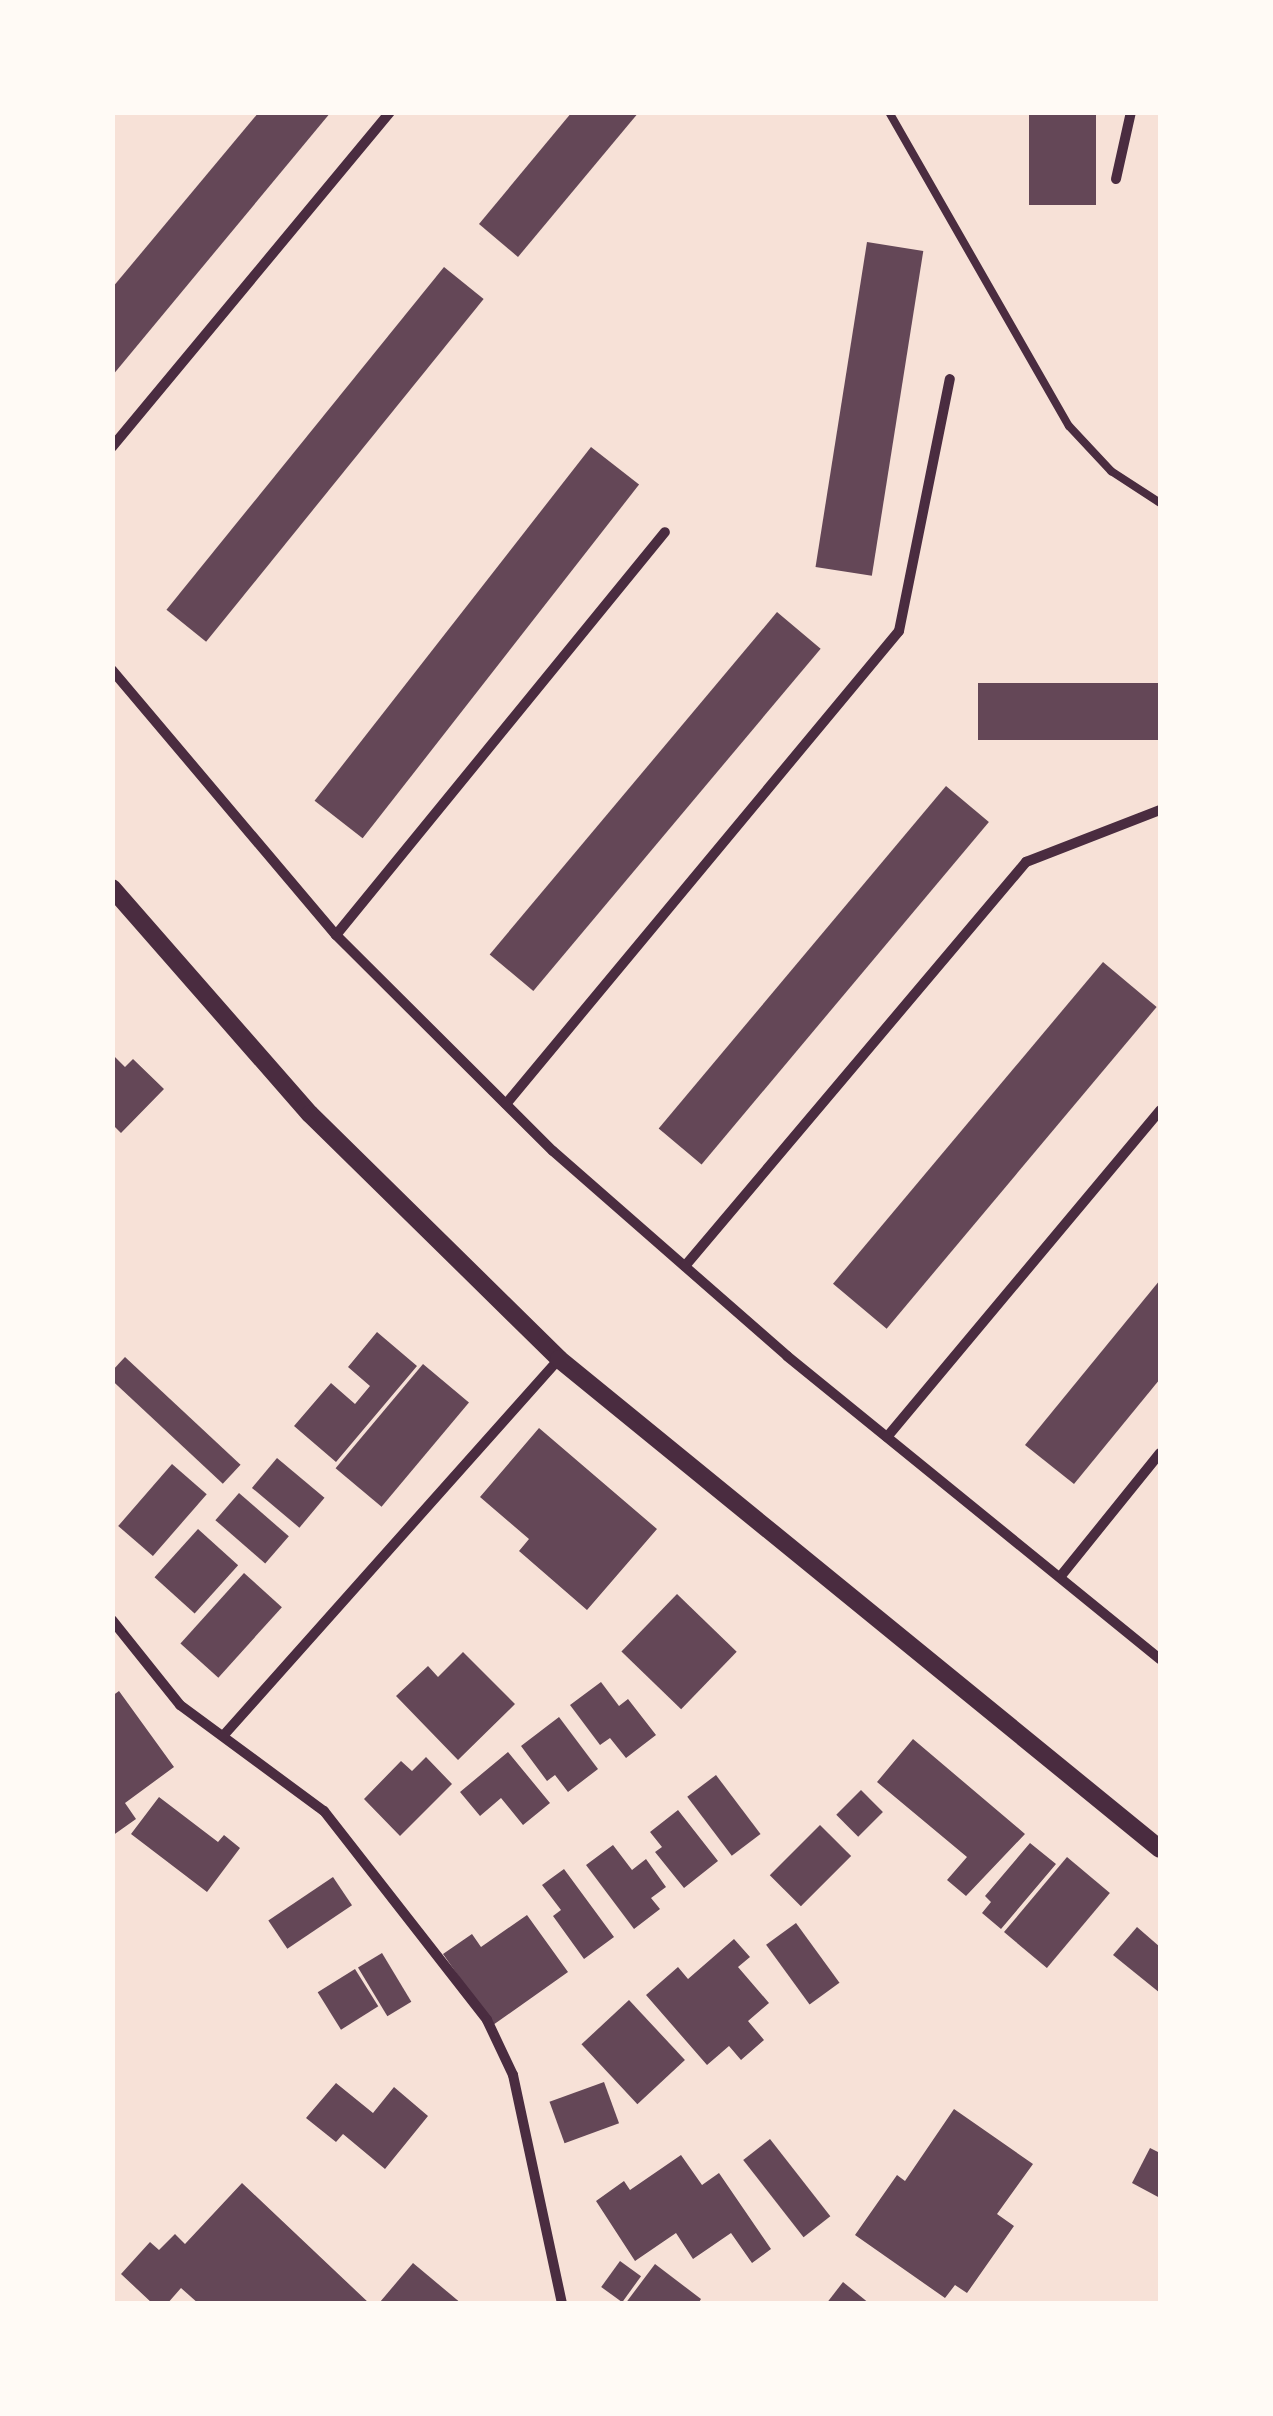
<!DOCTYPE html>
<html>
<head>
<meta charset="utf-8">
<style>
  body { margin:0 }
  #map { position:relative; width:1273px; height:2416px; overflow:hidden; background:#f7e1d7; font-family:"PT Sans Narrow",sans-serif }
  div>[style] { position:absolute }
  .building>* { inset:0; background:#644757; transform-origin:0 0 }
  .service>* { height:8px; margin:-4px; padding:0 4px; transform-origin:4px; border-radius:4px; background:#4a2c40 }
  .minor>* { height:10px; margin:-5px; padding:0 5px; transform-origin:5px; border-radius:5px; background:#4a2c40 }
  .tertiary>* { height:18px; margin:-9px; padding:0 9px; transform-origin:9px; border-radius:9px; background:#4a2c40 }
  span { translate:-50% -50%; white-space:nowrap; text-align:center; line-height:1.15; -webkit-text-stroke:10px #fffaf5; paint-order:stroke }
  .frame { position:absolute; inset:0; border:115px solid #fffaf5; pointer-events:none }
</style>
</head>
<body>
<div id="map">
  <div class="building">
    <div style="clip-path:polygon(259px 112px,331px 112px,112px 376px,112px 288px)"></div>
    <div style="clip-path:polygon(572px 112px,639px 112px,518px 257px,479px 224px)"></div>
    <div style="left:1029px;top:112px;width:67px;height:93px"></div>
    <div style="left:867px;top:242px;width:57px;height:329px;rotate:9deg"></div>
    <div style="left:444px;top:267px;width:51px;height:441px;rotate:39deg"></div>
    <div style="left:591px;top:447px;width:61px;height:449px;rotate:38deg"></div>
    <div style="left:777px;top:612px;width:57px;height:447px;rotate:40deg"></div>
    <div style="left:1160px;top:683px;width:57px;height:182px;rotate:90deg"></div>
    <div style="left:946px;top:786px;width:56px;height:447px;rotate:40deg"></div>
    <div style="left:1103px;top:962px;width:70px;height:420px;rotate:40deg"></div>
    <div style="clip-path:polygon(112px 1054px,125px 1067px,133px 1059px,164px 1089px,121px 1133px,112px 1124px)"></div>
    <div style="clip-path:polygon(1160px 1280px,1160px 1379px,1074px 1484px,1025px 1445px)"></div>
    <div style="clip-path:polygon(377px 1332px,417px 1366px,336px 1462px,294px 1426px,331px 1383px,355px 1404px,370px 1386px,348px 1367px)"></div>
    <div style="left:125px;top:1357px;width:158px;height:26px;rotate:43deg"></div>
    <div style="left:423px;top:1364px;width:60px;height:136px;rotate:40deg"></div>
    <div style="clip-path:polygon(539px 1428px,657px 1529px,587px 1610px,519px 1551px,529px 1539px,480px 1497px)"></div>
    <div style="left:277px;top:1458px;width:62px;height:39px;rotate:40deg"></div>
    <div style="left:172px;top:1464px;width:46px;height:82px;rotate:41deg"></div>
    <div style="left:239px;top:1493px;width:66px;height:36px;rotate:41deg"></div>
    <div style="left:198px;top:1529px;width:54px;height:65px;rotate:42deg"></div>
    <div style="left:244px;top:1573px;width:51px;height:95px;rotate:42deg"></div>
    <div style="left:677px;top:1594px;width:83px;height:80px;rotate:44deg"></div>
    <div style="clip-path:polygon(463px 1652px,515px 1704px,458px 1760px,396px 1696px,428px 1666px,438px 1677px)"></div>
    <div style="clip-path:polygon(601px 1682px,619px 1706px,628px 1699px,656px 1735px,626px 1758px,610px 1738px,600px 1745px,570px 1705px)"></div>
    <div style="clip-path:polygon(119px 1691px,174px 1767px,125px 1803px,136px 1819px,112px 1836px,112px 1696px)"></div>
    <div style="clip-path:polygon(559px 1717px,598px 1769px,568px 1792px,555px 1775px,547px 1781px,521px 1746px)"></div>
    <div style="clip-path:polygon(913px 1739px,1025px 1834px,966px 1896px,947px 1880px,967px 1857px,877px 1782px)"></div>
    <div style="clip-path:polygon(508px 1752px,550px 1803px,523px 1825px,501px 1798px,480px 1816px,460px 1792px)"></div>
    <div style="clip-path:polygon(426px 1757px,452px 1784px,400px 1836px,364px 1799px,401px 1761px,412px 1771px)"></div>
    <div style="left:716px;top:1775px;width:74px;height:36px;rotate:53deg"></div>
    <div style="left:861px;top:1790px;width:31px;height:35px;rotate:45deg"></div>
    <div style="clip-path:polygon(159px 1797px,218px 1842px,224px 1835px,240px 1848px,207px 1892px,131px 1834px)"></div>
    <div style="clip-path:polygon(678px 1810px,718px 1861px,684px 1888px,655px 1852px,662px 1847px,650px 1832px)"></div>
    <div style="left:820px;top:1825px;width:44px;height:71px;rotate:45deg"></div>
    <div style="clip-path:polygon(1030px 1843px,1056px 1864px,1001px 1929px,982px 1913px,991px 1902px,985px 1896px)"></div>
    <div style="clip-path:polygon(613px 1845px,632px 1870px,646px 1859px,666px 1887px,651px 1898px,660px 1909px,634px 1929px,586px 1865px)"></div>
    <div style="left:1067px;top:1857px;width:56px;height:98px;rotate:40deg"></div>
    <div style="clip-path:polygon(564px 1869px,614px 1937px,584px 1959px,553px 1916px,561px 1910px,542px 1885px)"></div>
    <div style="left:333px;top:1877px;width:34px;height:78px;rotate:56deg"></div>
    <div style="clip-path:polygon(527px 1915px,568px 1972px,493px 2025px,443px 1954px,472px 1934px,481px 1947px)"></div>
    <div style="left:796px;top:1923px;width:74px;height:37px;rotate:54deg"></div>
    <div style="clip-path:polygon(1137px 1927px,1160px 1947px,1160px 1993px,1113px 1955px)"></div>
    <div style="clip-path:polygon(734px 1939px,750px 1957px,738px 1967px,769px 2003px,748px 2021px,764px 2040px,741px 2060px,729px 2046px,707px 2065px,646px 1995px,678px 1967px,688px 1979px)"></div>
    <div style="left:382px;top:1953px;width:57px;height:28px;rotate:59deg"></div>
    <div style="left:355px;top:1969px;width:44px;height:44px;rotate:58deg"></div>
    <div style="left:629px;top:2000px;width:82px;height:65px;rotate:47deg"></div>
    <div style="left:604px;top:2082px;width:44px;height:58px;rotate:70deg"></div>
    <div style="clip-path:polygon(336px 2083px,373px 2113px,394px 2087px,428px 2116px,385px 2169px,343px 2134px,336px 2142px,306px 2118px)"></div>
    <div style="clip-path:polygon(954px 2109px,1033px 2164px,997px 2214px,1014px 2226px,967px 2293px,955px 2285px,945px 2298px,855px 2235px,897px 2175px,905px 2181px)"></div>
    <div style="left:770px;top:2139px;width:98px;height:34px;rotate:52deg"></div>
    <div style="clip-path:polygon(1150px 2148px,1160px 2153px,1160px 2198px,1132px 2183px)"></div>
    <div style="clip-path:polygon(681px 2155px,702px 2185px,719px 2173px,771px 2249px,752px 2263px,731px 2233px,693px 2259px,676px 2233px,635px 2261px,596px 2201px,624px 2181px,630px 2190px)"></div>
    <div style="clip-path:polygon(242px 2183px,370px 2304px,199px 2304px,181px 2288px,167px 2304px,153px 2304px,121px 2274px,150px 2242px,159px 2250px,175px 2234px,185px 2244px)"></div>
    <div style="left:620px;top:2261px;width:26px;height:32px;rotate:36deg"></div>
    <div style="clip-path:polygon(413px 2263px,462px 2304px,380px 2302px)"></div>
    <div style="clip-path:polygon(655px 2264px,701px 2299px,698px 2304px,625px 2304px)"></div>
    <div style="clip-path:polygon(843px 2282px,870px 2304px,826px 2304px)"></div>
  </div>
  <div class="service">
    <div style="left:889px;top:112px;width:362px;rotate:60.2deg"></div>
    <div style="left:1069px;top:426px;width:62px;rotate:47deg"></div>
    <div style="left:1111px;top:471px;width:59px;rotate:33.1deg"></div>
  </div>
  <div class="minor">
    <div style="left:1116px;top:179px;width:69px;rotate:-77.4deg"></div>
    <div style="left:112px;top:447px;width:435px;rotate:-50.3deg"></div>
    <div style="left:112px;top:670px;width:347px;rotate:49.8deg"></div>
    <div style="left:336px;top:935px;width:306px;rotate:44.9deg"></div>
    <div style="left:553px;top:1151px;width:311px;rotate:41.2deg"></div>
    <div style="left:787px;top:1356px;width:481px;rotate:39.1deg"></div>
    <div style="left:336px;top:935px;width:520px;rotate:-50.77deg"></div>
    <div style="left:506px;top:1104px;width:615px;rotate:-50.28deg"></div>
    <div style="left:899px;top:631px;width:257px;rotate:-78.6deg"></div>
    <div style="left:685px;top:1266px;width:529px;rotate:-49.83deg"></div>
    <div style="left:1026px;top:862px;width:144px;rotate:-21.2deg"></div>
    <div style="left:887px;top:1437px;width:426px;rotate:-50.1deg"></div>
    <div style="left:1060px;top:1577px;width:159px;rotate:-51.1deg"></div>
    <div style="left:112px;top:1620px;width:109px;rotate:51.3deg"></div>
    <div style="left:180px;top:1705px;width:179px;rotate:36.4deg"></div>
    <div style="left:324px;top:1811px;width:265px;rotate:52deg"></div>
    <div style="left:487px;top:2020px;width:61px;rotate:64.7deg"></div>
    <div style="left:513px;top:2075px;width:234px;rotate:77.9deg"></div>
    <div style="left:223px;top:1736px;width:505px;rotate:-48.29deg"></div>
  </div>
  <div class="tertiary">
    <div style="left:112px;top:888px;width:300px;rotate:48.8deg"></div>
    <div style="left:310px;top:1114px;width:349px;rotate:44.5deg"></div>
    <div style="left:559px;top:1359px;width:775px;rotate:39.19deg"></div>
  </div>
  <div class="frame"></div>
</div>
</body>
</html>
